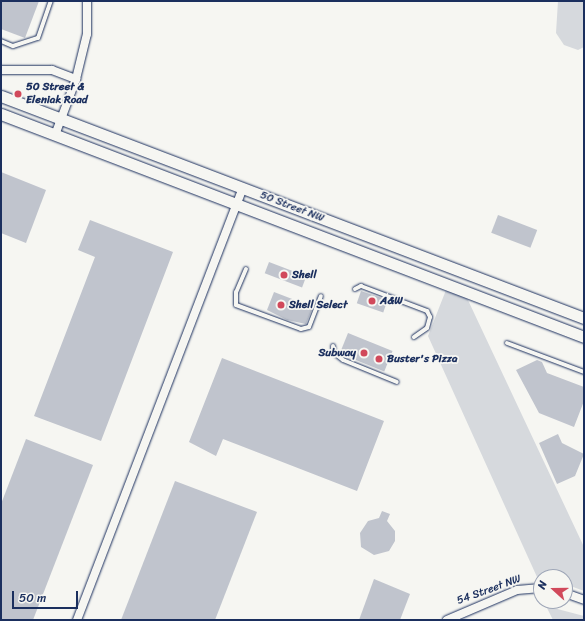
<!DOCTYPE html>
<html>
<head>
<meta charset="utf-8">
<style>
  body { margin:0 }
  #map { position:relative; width:585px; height:621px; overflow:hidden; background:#f6f6f2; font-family:Sriracha,sans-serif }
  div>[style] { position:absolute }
  .green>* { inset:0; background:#d6d9dd }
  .building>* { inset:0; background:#c0c4cd; transform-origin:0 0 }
  .roads { filter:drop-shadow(0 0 1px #1b2f5e) drop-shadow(0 0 1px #1b2f5e) }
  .lane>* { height:4px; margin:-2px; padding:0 2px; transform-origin:2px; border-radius:2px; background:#f6f6f2 }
  .street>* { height:8px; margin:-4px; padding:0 4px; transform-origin:4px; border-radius:4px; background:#f6f6f2 }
  .secondary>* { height:11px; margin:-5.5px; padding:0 5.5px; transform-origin:5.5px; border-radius:5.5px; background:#f6f6f2 }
  .dots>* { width:11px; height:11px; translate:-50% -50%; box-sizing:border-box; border:2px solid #f6f6f2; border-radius:50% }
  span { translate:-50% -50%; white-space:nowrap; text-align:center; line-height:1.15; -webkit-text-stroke:3.5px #f6f6f2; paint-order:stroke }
  .poi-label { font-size:11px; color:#1b2f5e; font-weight:700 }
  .left { translate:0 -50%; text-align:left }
  .right { translate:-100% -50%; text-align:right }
  .street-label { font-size:11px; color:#1b2f5e }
  .frame { position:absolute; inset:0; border:2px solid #1b2f5e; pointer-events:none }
  .north { position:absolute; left:533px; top:569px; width:40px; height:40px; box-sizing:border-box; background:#f6f6f2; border:1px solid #9ea6b7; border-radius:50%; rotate:291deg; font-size:11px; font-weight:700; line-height:16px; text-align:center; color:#1b2f5e }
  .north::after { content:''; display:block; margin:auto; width:14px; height:18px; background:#d1495b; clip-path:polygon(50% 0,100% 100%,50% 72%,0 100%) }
  .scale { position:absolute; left:12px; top:591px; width:66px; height:18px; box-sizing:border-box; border:2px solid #1b2f5e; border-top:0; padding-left:5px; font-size:12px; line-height:14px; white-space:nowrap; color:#1b2f5e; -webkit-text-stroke:3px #f6f6f2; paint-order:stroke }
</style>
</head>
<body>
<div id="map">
  <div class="green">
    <div style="clip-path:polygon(558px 1px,584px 1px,584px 47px,578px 50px,564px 45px,556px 33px)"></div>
    <div style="clip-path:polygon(446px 290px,467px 298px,584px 547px,584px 591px,565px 584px,565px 577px,537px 577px,428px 336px)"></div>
    <div style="clip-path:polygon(546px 606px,584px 616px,584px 620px,553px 620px)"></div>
  </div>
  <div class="building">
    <div style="clip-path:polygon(1px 1px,39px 1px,25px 38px,1px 29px)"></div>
    <div style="clip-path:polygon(1px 172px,46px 190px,26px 243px,1px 233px)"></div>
    <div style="left:498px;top:215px;width:42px;height:19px;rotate:21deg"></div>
    <div style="clip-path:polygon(90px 220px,173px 252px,101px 441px,34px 416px,95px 257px,78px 250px)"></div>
    <div style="left:269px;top:262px;width:40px;height:12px;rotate:21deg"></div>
    <div style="left:361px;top:291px;width:28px;height:13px;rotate:19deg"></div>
    <div style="clip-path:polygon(274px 292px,313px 307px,306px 324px,287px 320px,267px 310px)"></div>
    <div style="left:348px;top:333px;width:48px;height:22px;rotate:22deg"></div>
    <div style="clip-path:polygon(222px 358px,384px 421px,357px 491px,223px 439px,216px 456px,189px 442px)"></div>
    <div style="clip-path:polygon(537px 360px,542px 362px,547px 373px,584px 387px,584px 401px,574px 427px,539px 413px,516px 370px)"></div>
    <div style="clip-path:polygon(558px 434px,562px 443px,584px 454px,575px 476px,557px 484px,539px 443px)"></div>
    <div style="clip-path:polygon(26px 439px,93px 465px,33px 620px,1px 620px,1px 504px)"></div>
    <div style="clip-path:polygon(175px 481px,257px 512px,215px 620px,121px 620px)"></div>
    <div style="clip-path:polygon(382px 511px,390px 514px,387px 521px,395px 531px,395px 541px,389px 551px,374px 555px,361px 547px,360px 533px,368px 521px,379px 518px)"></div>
    <div style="clip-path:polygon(374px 579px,410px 594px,400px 620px,359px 620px)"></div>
  </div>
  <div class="roads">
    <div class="lane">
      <div style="left:1px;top:41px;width:13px;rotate:23deg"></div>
      <div style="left:13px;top:46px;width:26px;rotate:-18deg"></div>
      <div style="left:38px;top:38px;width:39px;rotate:-71deg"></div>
      <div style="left:246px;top:269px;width:25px;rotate:113deg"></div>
      <div style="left:236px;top:292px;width:13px;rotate:90deg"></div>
      <div style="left:236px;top:305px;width:69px;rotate:20.3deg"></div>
      <div style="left:301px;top:329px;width:8px;rotate:-14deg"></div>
      <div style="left:309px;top:327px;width:33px;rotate:-69deg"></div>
      <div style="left:355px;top:289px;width:7px;rotate:-27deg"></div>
      <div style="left:361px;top:286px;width:71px;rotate:20.7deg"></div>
      <div style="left:427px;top:311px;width:7px;rotate:63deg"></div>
      <div style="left:430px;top:317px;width:11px;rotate:105deg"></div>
      <div style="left:427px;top:328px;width:16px;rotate:145deg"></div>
      <div style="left:507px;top:343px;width:82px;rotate:20.6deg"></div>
      <div style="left:333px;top:346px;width:7px;rotate:82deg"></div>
      <div style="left:334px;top:353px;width:11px;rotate:38deg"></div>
      <div style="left:343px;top:360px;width:58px;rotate:22.2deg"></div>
    </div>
    <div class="street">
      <div style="left:1px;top:70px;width:51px"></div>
      <div style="left:52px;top:70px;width:26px;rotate:21deg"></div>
      <div style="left:55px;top:135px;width:60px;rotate:-69.4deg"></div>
      <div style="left:76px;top:79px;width:46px;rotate:-76.3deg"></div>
      <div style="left:87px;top:34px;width:33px;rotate:-90deg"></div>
      <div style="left:565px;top:593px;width:20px;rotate:20deg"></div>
      <div style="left:77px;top:620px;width:463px;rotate:-69deg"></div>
      <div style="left:447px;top:620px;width:76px;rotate:-23.2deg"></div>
      <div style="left:517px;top:590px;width:24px;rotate:-5deg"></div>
    </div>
    <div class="secondary">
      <div style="left:1px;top:96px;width:624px;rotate:20.85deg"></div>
      <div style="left:1px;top:114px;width:624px;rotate:20.93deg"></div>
    </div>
  </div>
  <div class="dots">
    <div style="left:18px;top:94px;background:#d1495b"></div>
    <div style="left:284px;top:275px;background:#d1495b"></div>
    <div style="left:372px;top:301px;background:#d1495b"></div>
    <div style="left:281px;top:305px;background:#d1495b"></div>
    <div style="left:364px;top:353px;background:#d1495b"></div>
    <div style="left:379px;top:359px;background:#d1495b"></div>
  </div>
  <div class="poi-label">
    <span class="left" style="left:26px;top:94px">50 Street &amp;<br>Eleniak Road</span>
    <span class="left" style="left:292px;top:275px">Shell</span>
    <span class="left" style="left:380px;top:301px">A&amp;W</span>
    <span class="left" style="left:289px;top:305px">Shell Select</span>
    <span class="right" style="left:356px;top:353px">Subway</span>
    <span class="left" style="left:387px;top:359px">Buster's Pizza</span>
  </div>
  <div class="street-label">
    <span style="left:292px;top:207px;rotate:21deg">50 Street NW</span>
    <span style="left:489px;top:590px;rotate:-20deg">54 Street NW</span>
  </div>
  <div class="frame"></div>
  <div class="north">N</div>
  <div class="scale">50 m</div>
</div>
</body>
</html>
